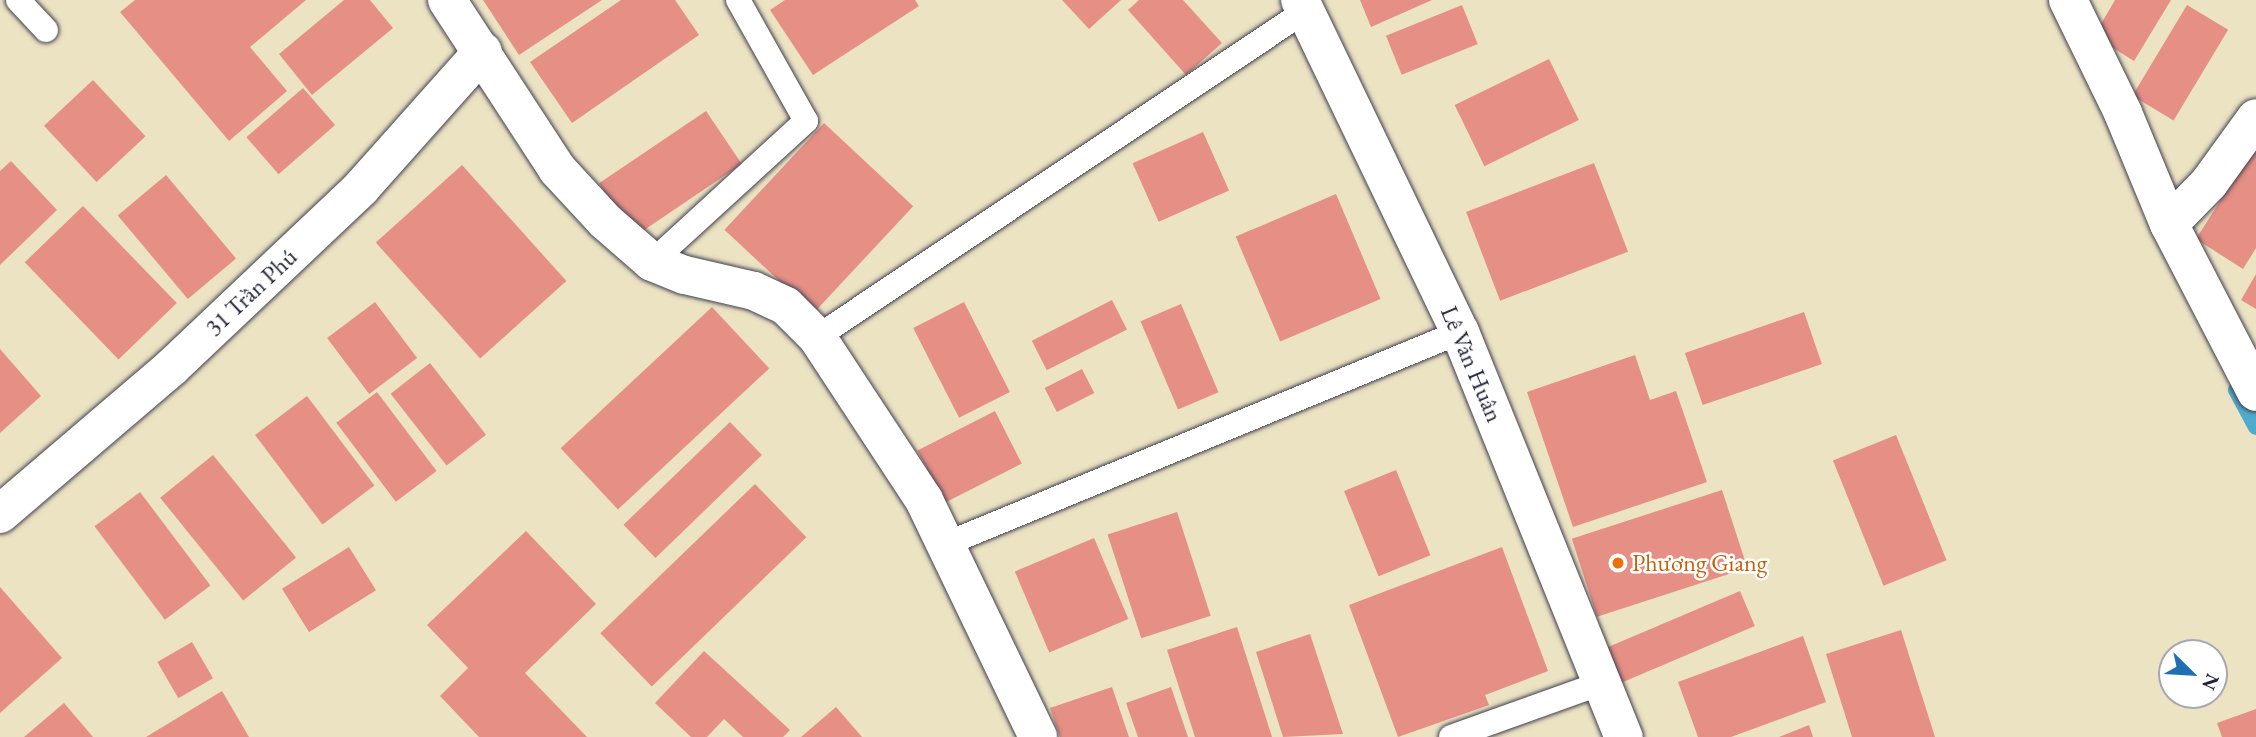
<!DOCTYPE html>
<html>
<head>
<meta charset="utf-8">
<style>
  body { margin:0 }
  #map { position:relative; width:2256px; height:737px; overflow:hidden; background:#ece3c3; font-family:"EB Garamond",serif }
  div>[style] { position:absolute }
  .stream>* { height:16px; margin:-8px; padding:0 8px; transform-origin:8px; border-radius:8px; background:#4fabcd }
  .building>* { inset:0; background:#e68f85; transform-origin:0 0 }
  .roads { filter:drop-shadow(0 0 2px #403f4f) drop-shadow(0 0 2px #403f4f) }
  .service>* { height:24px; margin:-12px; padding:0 12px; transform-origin:12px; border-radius:12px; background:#fff }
  .minor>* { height:38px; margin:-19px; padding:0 19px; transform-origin:19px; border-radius:19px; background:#fff }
  .dots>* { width:19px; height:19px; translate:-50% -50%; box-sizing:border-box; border:4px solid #fff; border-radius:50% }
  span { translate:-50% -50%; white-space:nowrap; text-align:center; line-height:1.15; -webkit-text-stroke:5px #fff; paint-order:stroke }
  .street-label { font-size:24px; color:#22223b }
  .food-label { font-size:24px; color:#c56008 }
  .left { translate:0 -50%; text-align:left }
  .north { position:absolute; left:2158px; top:639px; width:70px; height:70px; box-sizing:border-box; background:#fff; border:2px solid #a7a7b1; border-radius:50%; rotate:114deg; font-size:19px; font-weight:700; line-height:28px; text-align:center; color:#22223b }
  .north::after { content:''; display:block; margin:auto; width:24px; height:32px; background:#1f6fb2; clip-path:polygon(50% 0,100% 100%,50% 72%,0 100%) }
</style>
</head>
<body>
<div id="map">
  <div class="stream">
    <div style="left:2236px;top:390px;width:42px;rotate:61.6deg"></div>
  </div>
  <div class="building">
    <div style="clip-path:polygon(135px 0,306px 0,250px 47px,287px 91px,229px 141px,120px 12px)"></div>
    <div style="clip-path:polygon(344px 0,370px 0,393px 28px,312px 95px,279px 54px)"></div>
    <div style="clip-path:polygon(483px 0,602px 0,519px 55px)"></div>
    <div style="clip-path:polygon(621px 0,675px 0,699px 35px,572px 123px,530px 62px)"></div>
    <div style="clip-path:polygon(785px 0,915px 0,919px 6px,813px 75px,770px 10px)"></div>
    <div style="clip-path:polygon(1062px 0,1121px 0,1089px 29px)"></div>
    <div style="clip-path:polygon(1139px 0,1183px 0,1222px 43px,1186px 75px,1128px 10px)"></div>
    <div style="clip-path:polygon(1360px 0,1432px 0,1371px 27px)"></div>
    <div style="clip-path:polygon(2115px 0,2171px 0,2134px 61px,2094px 36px)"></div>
    <div style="left:1462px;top:5px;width:42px;height:82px;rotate:68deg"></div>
    <div style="left:2187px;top:5px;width:48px;height:106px;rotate:31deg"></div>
    <div style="left:1549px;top:59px;width:68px;height:105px;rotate:64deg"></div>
    <div style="left:93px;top:80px;width:77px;height:67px;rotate:47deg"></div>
    <div style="left:303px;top:88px;width:49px;height:75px;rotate:49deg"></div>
    <div style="left:706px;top:111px;width:64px;height:129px;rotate:56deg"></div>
    <div style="left:824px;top:123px;width:122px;height:146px;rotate:43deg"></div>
    <div style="left:1203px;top:132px;width:64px;height:77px;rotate:66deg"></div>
    <div style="clip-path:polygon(2256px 144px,2256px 248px,2243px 269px,2196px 239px)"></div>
    <div style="clip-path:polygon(11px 161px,57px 210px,0 265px,0 171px)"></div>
    <div style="left:1594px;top:163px;width:95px;height:137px;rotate:69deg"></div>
    <div style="left:462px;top:165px;width:156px;height:116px;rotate:48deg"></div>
    <div style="left:166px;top:175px;width:109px;height:63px;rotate:50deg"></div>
    <div style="left:1336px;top:194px;width:114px;height:109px;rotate:67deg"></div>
    <div style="left:83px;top:206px;width:135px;height:81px;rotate:46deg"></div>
    <div style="clip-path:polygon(2256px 274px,2256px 309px,2241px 300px)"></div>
    <div style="left:1112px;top:300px;width:33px;height:90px;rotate:63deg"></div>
    <div style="left:375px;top:302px;width:70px;height:60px;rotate:53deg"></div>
    <div style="left:964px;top:302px;width:101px;height:57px;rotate:63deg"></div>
    <div style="left:1181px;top:304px;width:96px;height:44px;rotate:67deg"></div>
    <div style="left:712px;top:307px;width:84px;height:207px;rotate:47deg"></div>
    <div style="left:1804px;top:312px;width:55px;height:126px;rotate:71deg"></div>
    <div style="clip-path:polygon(0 349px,41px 396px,0 433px)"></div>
    <div style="clip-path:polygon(1635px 355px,1650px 400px,1676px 391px,1707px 482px,1573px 527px,1527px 392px)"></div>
    <div style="left:430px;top:363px;width:91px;height:50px;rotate:52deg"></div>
    <div style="left:1082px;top:369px;width:27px;height:42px;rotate:63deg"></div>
    <div style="left:377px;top:392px;width:99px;height:51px;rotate:53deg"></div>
    <div style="left:307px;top:396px;width:112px;height:65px;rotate:53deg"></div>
    <div style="left:995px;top:411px;width:59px;height:87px;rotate:63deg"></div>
    <div style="left:730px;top:422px;width:46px;height:148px;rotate:46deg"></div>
    <div style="left:1896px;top:435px;width:135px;height:68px;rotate:68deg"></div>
    <div style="left:213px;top:455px;width:132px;height:68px;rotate:51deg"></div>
    <div style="left:1396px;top:470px;width:92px;height:56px;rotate:68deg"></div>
    <div style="left:755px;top:484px;width:74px;height:215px;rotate:46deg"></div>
    <div style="left:1722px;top:490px;width:82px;height:158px;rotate:72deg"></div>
    <div style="left:140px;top:492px;width:117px;height:57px;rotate:53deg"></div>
    <div style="left:1177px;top:512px;width:109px;height:73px;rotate:72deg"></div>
    <div style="clip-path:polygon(526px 531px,596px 604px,525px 673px,587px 737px,479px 737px,440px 696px,468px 668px,427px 625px)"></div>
    <div style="left:1094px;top:538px;width:88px;height:86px;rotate:67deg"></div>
    <div style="left:349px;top:547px;width:51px;height:79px;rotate:58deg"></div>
    <div style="clip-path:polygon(1502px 547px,1548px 671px,1485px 695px,1489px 705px,1398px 737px,1349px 605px)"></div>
    <div style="clip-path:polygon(0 587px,62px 658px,0 713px)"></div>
    <div style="left:1740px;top:591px;width:38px;height:147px;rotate:67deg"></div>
    <div style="clip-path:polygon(1237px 627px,1272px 737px,1195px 737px,1167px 650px)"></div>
    <div style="clip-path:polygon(1901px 630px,1935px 737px,1852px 737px,1826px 654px)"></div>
    <div style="clip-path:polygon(1310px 634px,1343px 734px,1283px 737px,1256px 652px)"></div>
    <div style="clip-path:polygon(1803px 636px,1826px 702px,1731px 737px,1698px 737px,1678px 682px)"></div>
    <div style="left:192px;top:642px;width:42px;height:40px;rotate:60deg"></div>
    <div style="clip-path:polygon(704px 651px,790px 730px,783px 737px,743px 737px,724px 719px,707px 737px,691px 737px,655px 703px)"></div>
    <div style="clip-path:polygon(1112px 687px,1129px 737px,1060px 737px,1050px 708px)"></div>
    <div style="clip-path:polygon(1171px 687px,1188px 737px,1138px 737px,1126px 703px)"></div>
    <div style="clip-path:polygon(222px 691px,249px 737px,146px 737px)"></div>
    <div style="clip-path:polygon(64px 703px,93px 737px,24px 737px)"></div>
    <div style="clip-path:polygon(836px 707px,862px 737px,801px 737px)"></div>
    <div style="clip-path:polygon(2256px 709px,2256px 737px,2222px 737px,2217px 723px)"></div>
    <div style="clip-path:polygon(1809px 725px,1813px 737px,1779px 737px)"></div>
  </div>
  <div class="roads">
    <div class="service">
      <div style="left:18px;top:0;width:41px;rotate:47deg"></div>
      <div style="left:652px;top:262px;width:209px;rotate:-42.5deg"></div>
      <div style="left:806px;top:121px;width:139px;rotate:-119.3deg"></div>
      <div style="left:817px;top:337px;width:587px;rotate:-33.74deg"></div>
      <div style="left:946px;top:544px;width:556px;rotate:-22.41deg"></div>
      <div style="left:1451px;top:737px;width:160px;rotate:-19.7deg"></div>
    </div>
    <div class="minor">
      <div style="left:447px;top:0;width:202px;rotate:56.9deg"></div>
      <div style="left:557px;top:169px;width:71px;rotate:47.3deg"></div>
      <div style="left:605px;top:221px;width:62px;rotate:41.1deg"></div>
      <div style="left:652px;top:262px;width:35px;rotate:22deg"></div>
      <div style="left:685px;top:275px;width:71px;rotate:13.1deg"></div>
      <div style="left:754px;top:291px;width:35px;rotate:25deg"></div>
      <div style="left:786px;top:306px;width:44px;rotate:45deg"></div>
      <div style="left:817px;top:337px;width:195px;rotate:56.7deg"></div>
      <div style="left:924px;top:500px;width:263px;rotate:64.3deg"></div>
      <div style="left:1300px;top:0;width:369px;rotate:64.3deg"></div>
      <div style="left:1460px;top:332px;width:437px;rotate:68deg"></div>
      <div style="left:2068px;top:0;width:126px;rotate:64deg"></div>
      <div style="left:2123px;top:113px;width:120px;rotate:67.5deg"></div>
      <div style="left:2169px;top:224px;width:189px;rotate:62.6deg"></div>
      <div style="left:2169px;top:224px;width:57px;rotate:-45.7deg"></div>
      <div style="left:2209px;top:183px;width:80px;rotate:-54.1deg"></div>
      <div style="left:0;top:514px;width:226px;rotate:-40.5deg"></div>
      <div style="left:172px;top:367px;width:260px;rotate:-43.4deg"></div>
      <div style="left:361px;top:188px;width:183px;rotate:-48.3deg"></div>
    </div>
  </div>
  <div class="dots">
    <div style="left:1618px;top:563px;background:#e8710a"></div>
  </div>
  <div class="street-label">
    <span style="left:251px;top:292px;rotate:-43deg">31 Trần Phú</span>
    <span style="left:1472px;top:364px;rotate:67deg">Lê Văn Huân</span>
  </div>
  <div class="food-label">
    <span class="left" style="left:1632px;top:563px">Phương Giang</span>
  </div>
  <div class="north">N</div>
</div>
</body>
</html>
